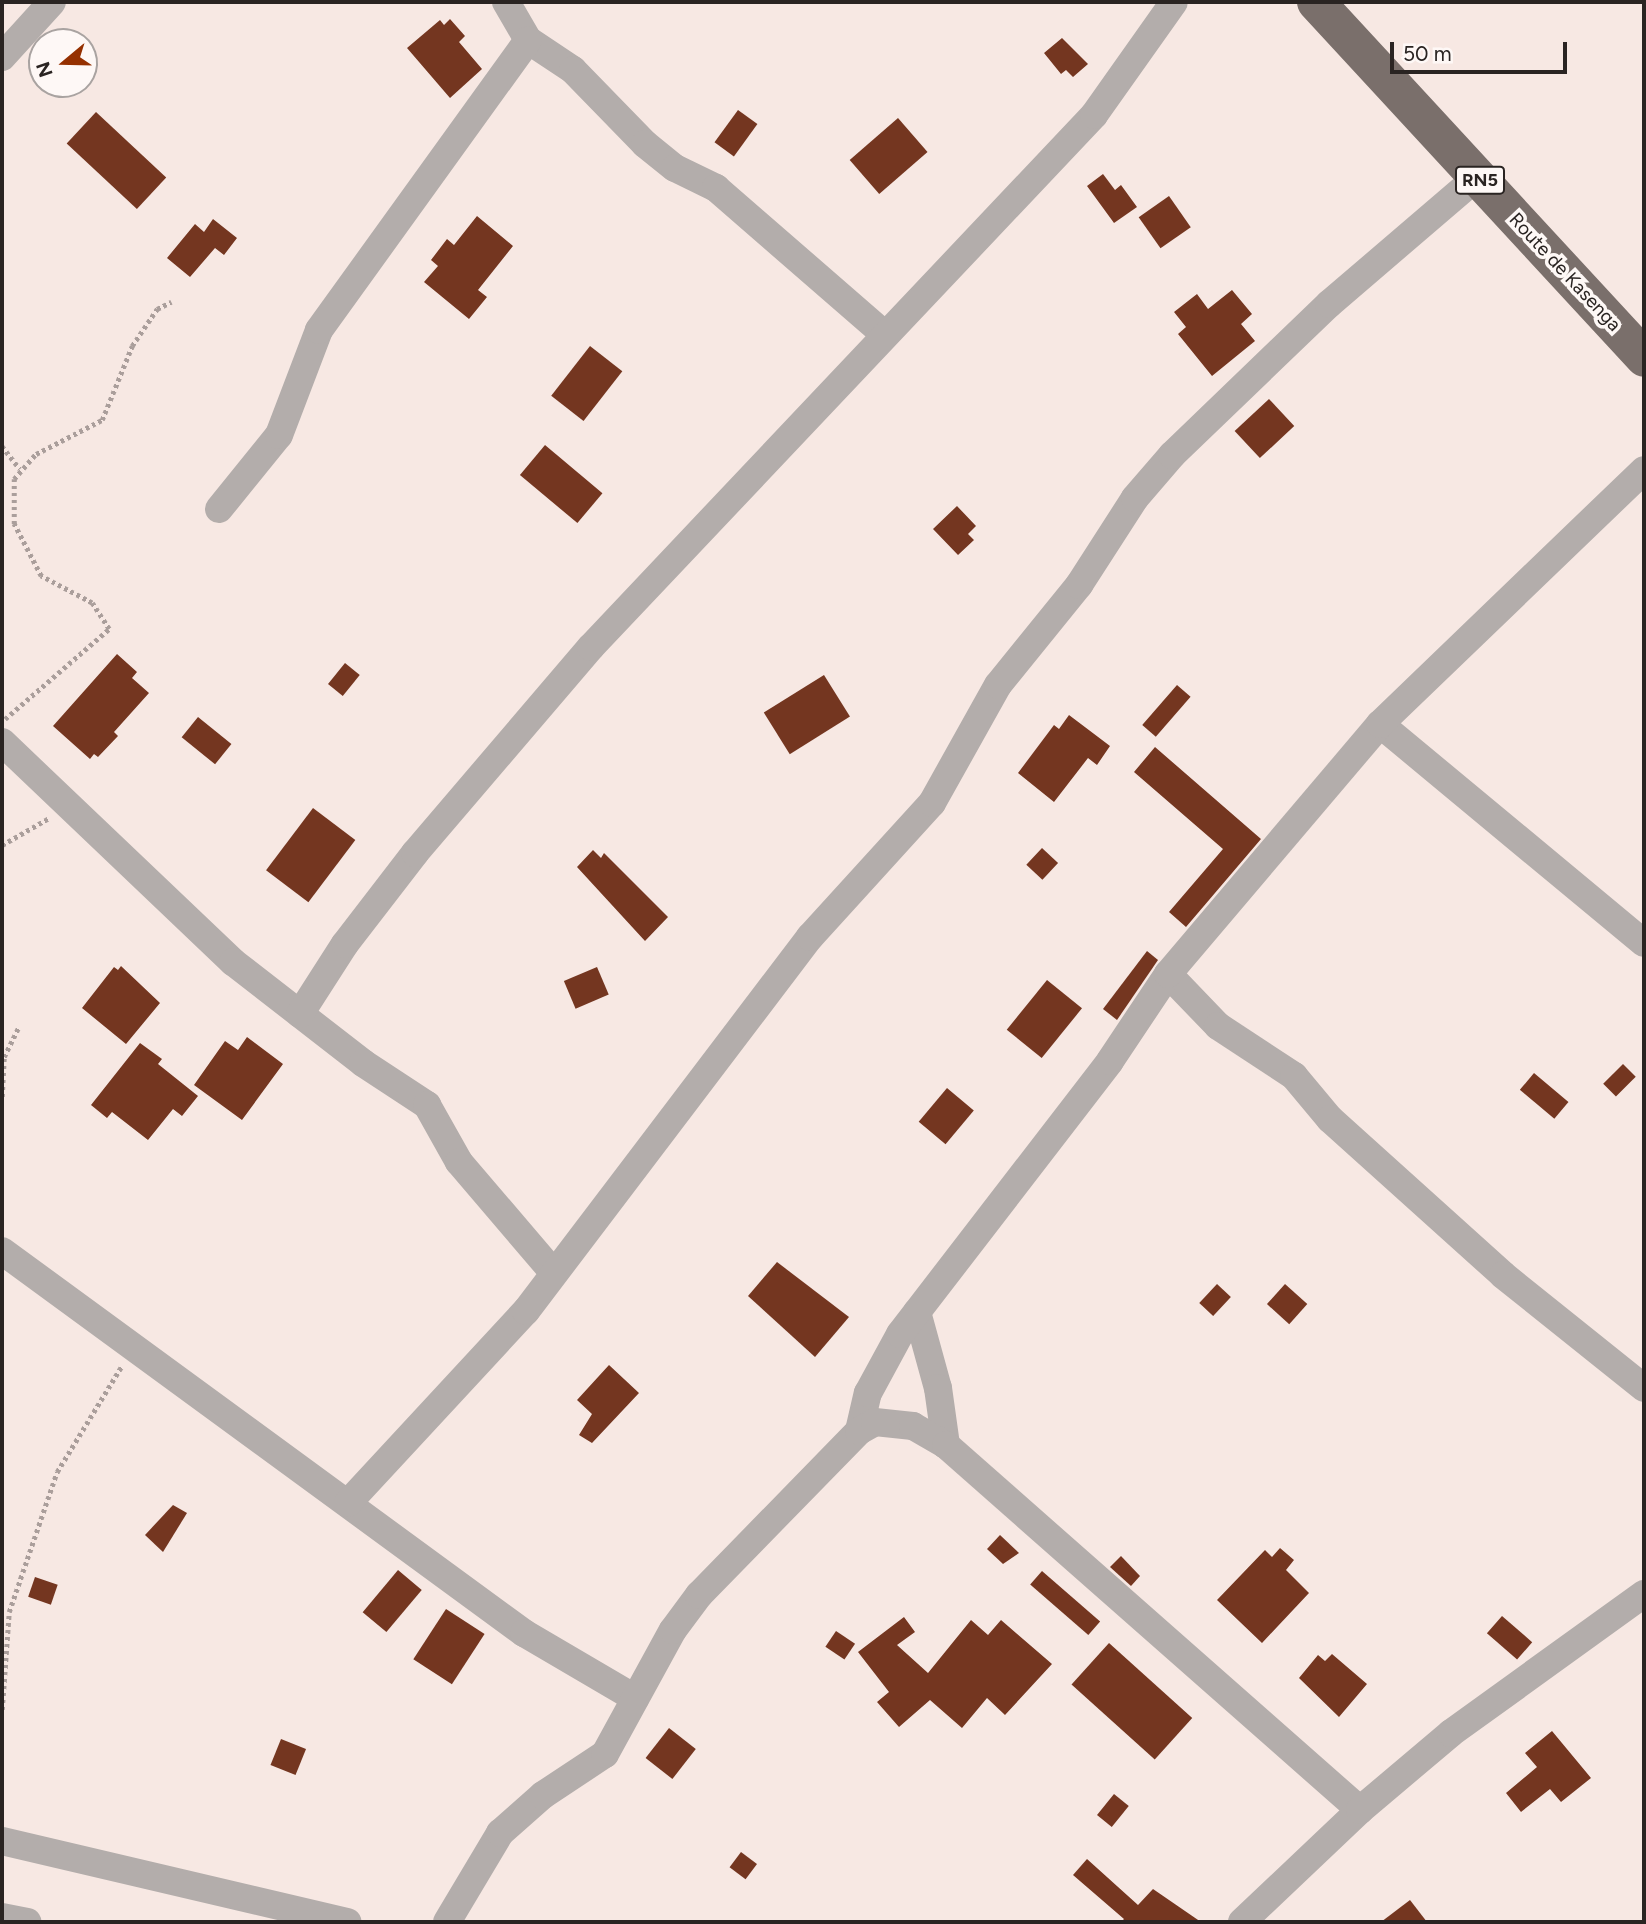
<!DOCTYPE html>
<html>
<head>
<meta charset="utf-8">
<style>
  body { margin:0 }
  #map { position:relative; width:1646px; height:1924px; overflow:hidden; background:#f7e8e3; font-family:Figtree,sans-serif }
  div>[style] { position:absolute }
  .building>* { inset:0; background:#743620; transform-origin:0 0 }
  .path>* { height:4.5px; margin-top:-2.25px; transform-origin:0; background:repeating-linear-gradient(90deg,#aa9e9b 0 3.5px,transparent 0 7px) }
  .minor>* { height:28px; margin:-14px; padding:0 14px; transform-origin:14px; border-radius:14px; background:#b3adab }
  .trunk>* { height:38px; margin:-19px; padding:0 19px; transform-origin:19px; border-radius:19px; background:#7a6f6b }
  span { translate:-50% -50%; white-space:nowrap; text-align:center; line-height:1.15; -webkit-text-stroke:7px #fef8f6; paint-order:stroke }
  .shield-label span { padding:2px 5px; background:#fef8f6; border:2px solid; border-radius:5px; -webkit-text-stroke-width:0 }
  .shield-label { font-size:18px; color:#2a2422; font-weight:700 }
  .street-label { font-size:19px; color:#2a2422 }
  .frame { position:absolute; inset:0; border:4px solid #2a2422; pointer-events:none }
  .north { position:absolute; left:28px; top:28px; width:70px; height:70px; box-sizing:border-box; background:#fef8f6; border:2px solid #a9a3a1; border-radius:50%; rotate:251deg; font-size:19px; font-weight:700; line-height:28px; text-align:center; color:#2a2422 }
  .north::after { content:''; display:block; margin:auto; width:24px; height:32px; background:#953000; clip-path:polygon(50% 0,100% 100%,50% 72%,0 100%) }
  .scale { position:absolute; left:1390px; top:42px; width:177px; height:32px; box-sizing:border-box; border:4px solid #2a2422; border-top:0; padding-left:9px; font-size:21px; line-height:24px; white-space:nowrap; color:#2a2422; -webkit-text-stroke:5px #fef8f6; paint-order:stroke }
</style>
</head>
<body>
<div id="map">
  <div class="building">
    <div style="clip-path:polygon(450px 19px,465px 36px,459px 42px,482px 69px,450px 98px,407px 48px,440px 20px,444px 25px)"></div>
    <div style="clip-path:polygon(1062px 38px,1088px 64px,1073px 77px,1066px 70px,1061px 74px,1044px 53px)"></div>
    <div style="left:738px;top:110px;width:24px;height:40px;rotate:36deg"></div>
    <div style="left:96px;top:112px;width:96px;height:43px;rotate:43deg"></div>
    <div style="left:898px;top:118px;width:45px;height:64px;rotate:49deg"></div>
    <div style="clip-path:polygon(1103px 174px,1115px 190px,1121px 185px,1137px 207px,1114px 223px,1087px 186px)"></div>
    <div style="left:1169px;top:196px;width:38px;height:37px;rotate:55deg"></div>
    <div style="clip-path:polygon(477px 216px,513px 246px,478px 290px,487px 297px,469px 319px,424px 282px,438px 266px,431px 260px,447px 239px,454px 245px)"></div>
    <div style="clip-path:polygon(213px 219px,237px 238px,224px 255px,215px 248px,190px 277px,167px 258px,195px 224px,204px 232px)"></div>
    <div style="clip-path:polygon(1232px 290px,1252px 314px,1241px 324px,1255px 341px,1212px 376px,1178px 334px,1186px 327px,1174px 312px,1197px 294px,1208px 309px)"></div>
    <div style="left:590px;top:346px;width:41px;height:63px;rotate:38deg"></div>
    <div style="left:1269px;top:399px;width:37px;height:47px;rotate:47deg"></div>
    <div style="left:545px;top:445px;width:75px;height:39px;rotate:40deg"></div>
    <div style="clip-path:polygon(957px 506px,976px 526px,968px 534px,974px 540px,958px 555px,933px 529px)"></div>
    <div style="clip-path:polygon(117px 654px,137px 672px,132px 678px,149px 693px,114px 732px,118px 736px,98px 757px,94px 754px,90px 759px,53px 726px)"></div>
    <div style="left:345px;top:663px;width:19px;height:27px;rotate:39deg"></div>
    <div style="left:824px;top:675px;width:49px;height:71px;rotate:58deg"></div>
    <div style="left:1177px;top:685px;width:18px;height:53px;rotate:41deg"></div>
    <div style="clip-path:polygon(1069px 715px,1110px 746px,1097px 765px,1088px 758px,1054px 802px,1018px 773px,1054px 725px,1059px 729px)"></div>
    <div style="left:198px;top:717px;width:43px;height:26px;rotate:39deg"></div>
    <div style="clip-path:polygon(1155px 747px,1261px 839px,1186px 927px,1169px 912px,1223px 849px,1134px 772px)"></div>
    <div style="left:313px;top:808px;width:53px;height:78px;rotate:37deg"></div>
    <div style="left:1042px;top:848px;width:22px;height:23px;rotate:43deg"></div>
    <div style="clip-path:polygon(593px 850px,601px 858px,604px 853px,668px 917px,645px 941px,577px 867px)"></div>
    <div style="clip-path:polygon(1147px 951px,1158px 960px,1117px 1020px,1103px 1009px)"></div>
    <div style="clip-path:polygon(121px 966px,160px 1003px,126px 1044px,82px 1008px,114px 967px,118px 970px)"></div>
    <div style="left:597px;top:967px;width:30px;height:36px;rotate:67deg"></div>
    <div style="left:1047px;top:980px;width:45px;height:64px;rotate:39deg"></div>
    <div style="clip-path:polygon(247px 1037px,283px 1064px,242px 1120px,194px 1085px,225px 1041px,238px 1050px)"></div>
    <div style="clip-path:polygon(140px 1043px,162px 1059px,158px 1064px,198px 1096px,182px 1116px,173px 1109px,148px 1140px,112px 1112px,107px 1118px,91px 1105px)"></div>
    <div style="left:1623px;top:1064px;width:18px;height:28px;rotate:45deg"></div>
    <div style="left:1534px;top:1073px;width:45px;height:22px;rotate:40deg"></div>
    <div style="left:947px;top:1088px;width:35px;height:44px;rotate:40deg"></div>
    <div style="clip-path:polygon(777px 1262px,849px 1317px,815px 1357px,748px 1296px)"></div>
    <div style="left:1217px;top:1284px;width:19px;height:26px;rotate:43deg"></div>
    <div style="left:1285px;top:1284px;width:30px;height:27px;rotate:42deg"></div>
    <div style="clip-path:polygon(609px 1365px,639px 1393px,592px 1443px,579px 1435px,592px 1414px,577px 1400px)"></div>
    <div style="clip-path:polygon(173px 1505px,187px 1513px,163px 1552px,145px 1535px)"></div>
    <div style="clip-path:polygon(1000px 1535px,1019px 1553px,1003px 1564px,987px 1549px)"></div>
    <div style="clip-path:polygon(1280px 1548px,1294px 1560px,1286px 1570px,1309px 1593px,1262px 1643px,1217px 1600px,1265px 1550px,1272px 1557px)"></div>
    <div style="clip-path:polygon(1121px 1556px,1140px 1576px,1131px 1586px,1110px 1567px)"></div>
    <div style="left:398px;top:1570px;width:31px;height:55px;rotate:40deg"></div>
    <div style="left:1042px;top:1571px;width:77px;height:18px;rotate:41deg"></div>
    <div style="left:35px;top:1577px;width:24px;height:21px;rotate:19deg"></div>
    <div style="left:446px;top:1609px;width:46px;height:60px;rotate:33deg"></div>
    <div style="left:1502px;top:1616px;width:40px;height:23px;rotate:41deg"></div>
    <div style="clip-path:polygon(904px 1617px,915px 1632px,897px 1645px,928px 1673px,971px 1620px,988px 1635px,1001px 1620px,1052px 1664px,1005px 1715px,987px 1698px,962px 1728px,930px 1700px,899px 1727px,877px 1702px,889px 1692px,858px 1652px)"></div>
    <div style="left:836px;top:1631px;width:23px;height:19px;rotate:34deg"></div>
    <div style="left:1109px;top:1643px;width:112px;height:56px;rotate:42deg"></div>
    <div style="clip-path:polygon(1332px 1654px,1367px 1684px,1339px 1717px,1299px 1678px,1318px 1655px,1325px 1661px)"></div>
    <div style="left:669px;top:1728px;width:34px;height:38px;rotate:38deg"></div>
    <div style="clip-path:polygon(1552px 1731px,1591px 1778px,1561px 1802px,1550px 1789px,1521px 1812px,1506px 1793px,1537px 1767px,1525px 1753px)"></div>
    <div style="left:281px;top:1739px;width:27px;height:28px;rotate:22deg"></div>
    <div style="left:1114px;top:1794px;width:19px;height:27px;rotate:39deg"></div>
    <div style="left:741px;top:1852px;width:20px;height:19px;rotate:37deg"></div>
    <div style="clip-path:polygon(1087px 1859px,1138px 1905px,1153px 1889px,1201px 1922px,1121px 1922px,1124px 1919px,1073px 1875px)"></div>
    <div style="clip-path:polygon(1410px 1900px,1427px 1922px,1381px 1922px)"></div>
  </div>
  <div class="path">
    <div style="left:2px;top:446px;width:29px;rotate:52deg"></div>
    <div style="left:5px;top:719px;width:138px;rotate:-40.9deg"></div>
    <div style="left:109px;top:629px;width:31px;rotate:-123deg"></div>
    <div style="left:92px;top:603px;width:58px;rotate:-152.1deg"></div>
    <div style="left:41px;top:576px;width:59px;rotate:-117.4deg"></div>
    <div style="left:14px;top:524px;width:45px;rotate:-90deg"></div>
    <div style="left:14px;top:479px;width:33px;rotate:-49deg"></div>
    <div style="left:36px;top:454px;width:74px;rotate:-27.3deg"></div>
    <div style="left:102px;top:420px;width:80px;rotate:-67.9deg"></div>
    <div style="left:132px;top:346px;width:45px;rotate:-56deg"></div>
    <div style="left:157px;top:309px;width:16px;rotate:-27deg"></div>
    <div style="left:2px;top:845px;width:54px;rotate:-29.9deg"></div>
    <div style="left:2px;top:1097px;width:40px;rotate:-87.1deg"></div>
    <div style="left:4px;top:1057px;width:34px;rotate:-64deg"></div>
    <div style="left:2px;top:1710px;width:98px;rotate:-85.9deg"></div>
    <div style="left:9px;top:1612px;width:148px;rotate:-71.1deg"></div>
    <div style="left:57px;top:1472px;width:123px;rotate:-58.6deg"></div>
  </div>
  <div class="minor">
    <div style="left:506px;top:2px;width:44px;rotate:59.9deg"></div>
    <div style="left:528px;top:40px;width:54px;rotate:33.7deg"></div>
    <div style="left:573px;top:70px;width:103px;rotate:45.8deg"></div>
    <div style="left:645px;top:144px;width:38px;rotate:39deg"></div>
    <div style="left:675px;top:168px;width:46px;rotate:26deg"></div>
    <div style="left:716px;top:188px;width:223px;rotate:41deg"></div>
    <div style="left:2px;top:57px;width:74px;rotate:-47.7deg"></div>
    <div style="left:219px;top:509px;width:95px;rotate:-51deg"></div>
    <div style="left:279px;top:435px;width:112px;rotate:-69.1deg"></div>
    <div style="left:319px;top:330px;width:357px;rotate:-54.2deg"></div>
    <div style="left:1380px;top:724px;width:343px;rotate:39.7deg"></div>
    <div style="left:2px;top:742px;width:319px;rotate:43.6deg"></div>
    <div style="left:233px;top:962px;width:165px;rotate:37.8deg"></div>
    <div style="left:363px;top:1063px;width:77px;rotate:33.3deg"></div>
    <div style="left:427px;top:1105px;width:65px;rotate:60.7deg"></div>
    <div style="left:459px;top:1162px;width:145px;rotate:49.5deg"></div>
    <div style="left:1168px;top:974px;width:72px;rotate:46.1deg"></div>
    <div style="left:1218px;top:1026px;width:91px;rotate:33.3deg"></div>
    <div style="left:1294px;top:1076px;width:56px;rotate:50.1deg"></div>
    <div style="left:1330px;top:1119px;width:233px;rotate:42deg"></div>
    <div style="left:1503px;top:1275px;width:181px;rotate:38.7deg"></div>
    <div style="left:300px;top:1014px;width:83px;rotate:-57.3deg"></div>
    <div style="left:345px;top:944px;width:115px;rotate:-52.4deg"></div>
    <div style="left:415px;top:853px;width:271px;rotate:-49.5deg"></div>
    <div style="left:591px;top:647px;width:732px;rotate:-46.6deg"></div>
    <div style="left:1094px;top:115px;width:138px;rotate:-54.7deg"></div>
    <div style="left:2px;top:1251px;width:647px;rotate:36.2deg"></div>
    <div style="left:524px;top:1633px;width:129px;rotate:30.4deg"></div>
    <div style="left:917px;top:1312px;width:79px;rotate:74.6deg"></div>
    <div style="left:938px;top:1388px;width:58px;rotate:82deg"></div>
    <div style="left:859px;top:1431px;width:39px;rotate:-77deg"></div>
    <div style="left:868px;top:1393px;width:67px;rotate:-61.5deg"></div>
    <div style="left:900px;top:1334px;width:344px;rotate:-52.4deg"></div>
    <div style="left:1110px;top:1061px;width:105px;rotate:-56.3deg"></div>
    <div style="left:1168px;top:974px;width:328px;rotate:-49.7deg"></div>
    <div style="left:1380px;top:724px;width:366px;rotate:-43.9deg"></div>
    <div style="left:348px;top:1503px;width:262px;rotate:-47.2deg"></div>
    <div style="left:526px;top:1311px;width:470px;rotate:-52.8deg"></div>
    <div style="left:810px;top:937px;width:181px;rotate:-47.7deg"></div>
    <div style="left:932px;top:803px;width:135px;rotate:-60.8deg"></div>
    <div style="left:998px;top:685px;width:129px;rotate:-51deg"></div>
    <div style="left:1079px;top:585px;width:103px;rotate:-57.2deg"></div>
    <div style="left:1135px;top:498px;width:57px;rotate:-49.3deg"></div>
    <div style="left:1172px;top:455px;width:218px;rotate:-43.9deg"></div>
    <div style="left:1329px;top:304px;width:195px;rotate:-40.6deg"></div>
    <div style="left:2px;top:1841px;width:355px;rotate:13.2deg"></div>
    <div style="left:2px;top:1917px;width:26px;rotate:11deg"></div>
    <div style="left:447px;top:1922px;width:104px;rotate:-59.2deg"></div>
    <div style="left:500px;top:1833px;width:57px;rotate:-41.5deg"></div>
    <div style="left:543px;top:1795px;width:74px;rotate:-33.5deg"></div>
    <div style="left:605px;top:1754px;width:141px;rotate:-61.3deg"></div>
    <div style="left:673px;top:1630px;width:44px;rotate:-53.4deg"></div>
    <div style="left:699px;top:1595px;width:229px;rotate:-45.7deg"></div>
    <div style="left:859px;top:1431px;width:18px;rotate:-29deg"></div>
    <div style="left:875px;top:1422px;width:38px;rotate:6deg"></div>
    <div style="left:913px;top:1426px;width:38px;rotate:30deg"></div>
    <div style="left:946px;top:1445px;width:552px;rotate:41.4deg"></div>
    <div style="left:1242px;top:1922px;width:163px;rotate:-43.5deg"></div>
    <div style="left:1360px;top:1810px;width:119px;rotate:-40.2deg"></div>
    <div style="left:1451px;top:1733px;width:238px;rotate:-35.8deg"></div>
  </div>
  <div class="trunk">
    <div style="left:1316px;top:2px;width:484px;rotate:47.3deg"></div>
  </div>
  <div class="shield-label">
    <span style="left:1480px;top:180px">RN5</span>
  </div>
  <div class="street-label">
    <span style="left:1565px;top:272px;rotate:47deg">Route de Kasenga</span>
  </div>
  <div class="frame"></div>
  <div class="north">N</div>
  <div class="scale">50 m</div>
</div>
</body>
</html>
